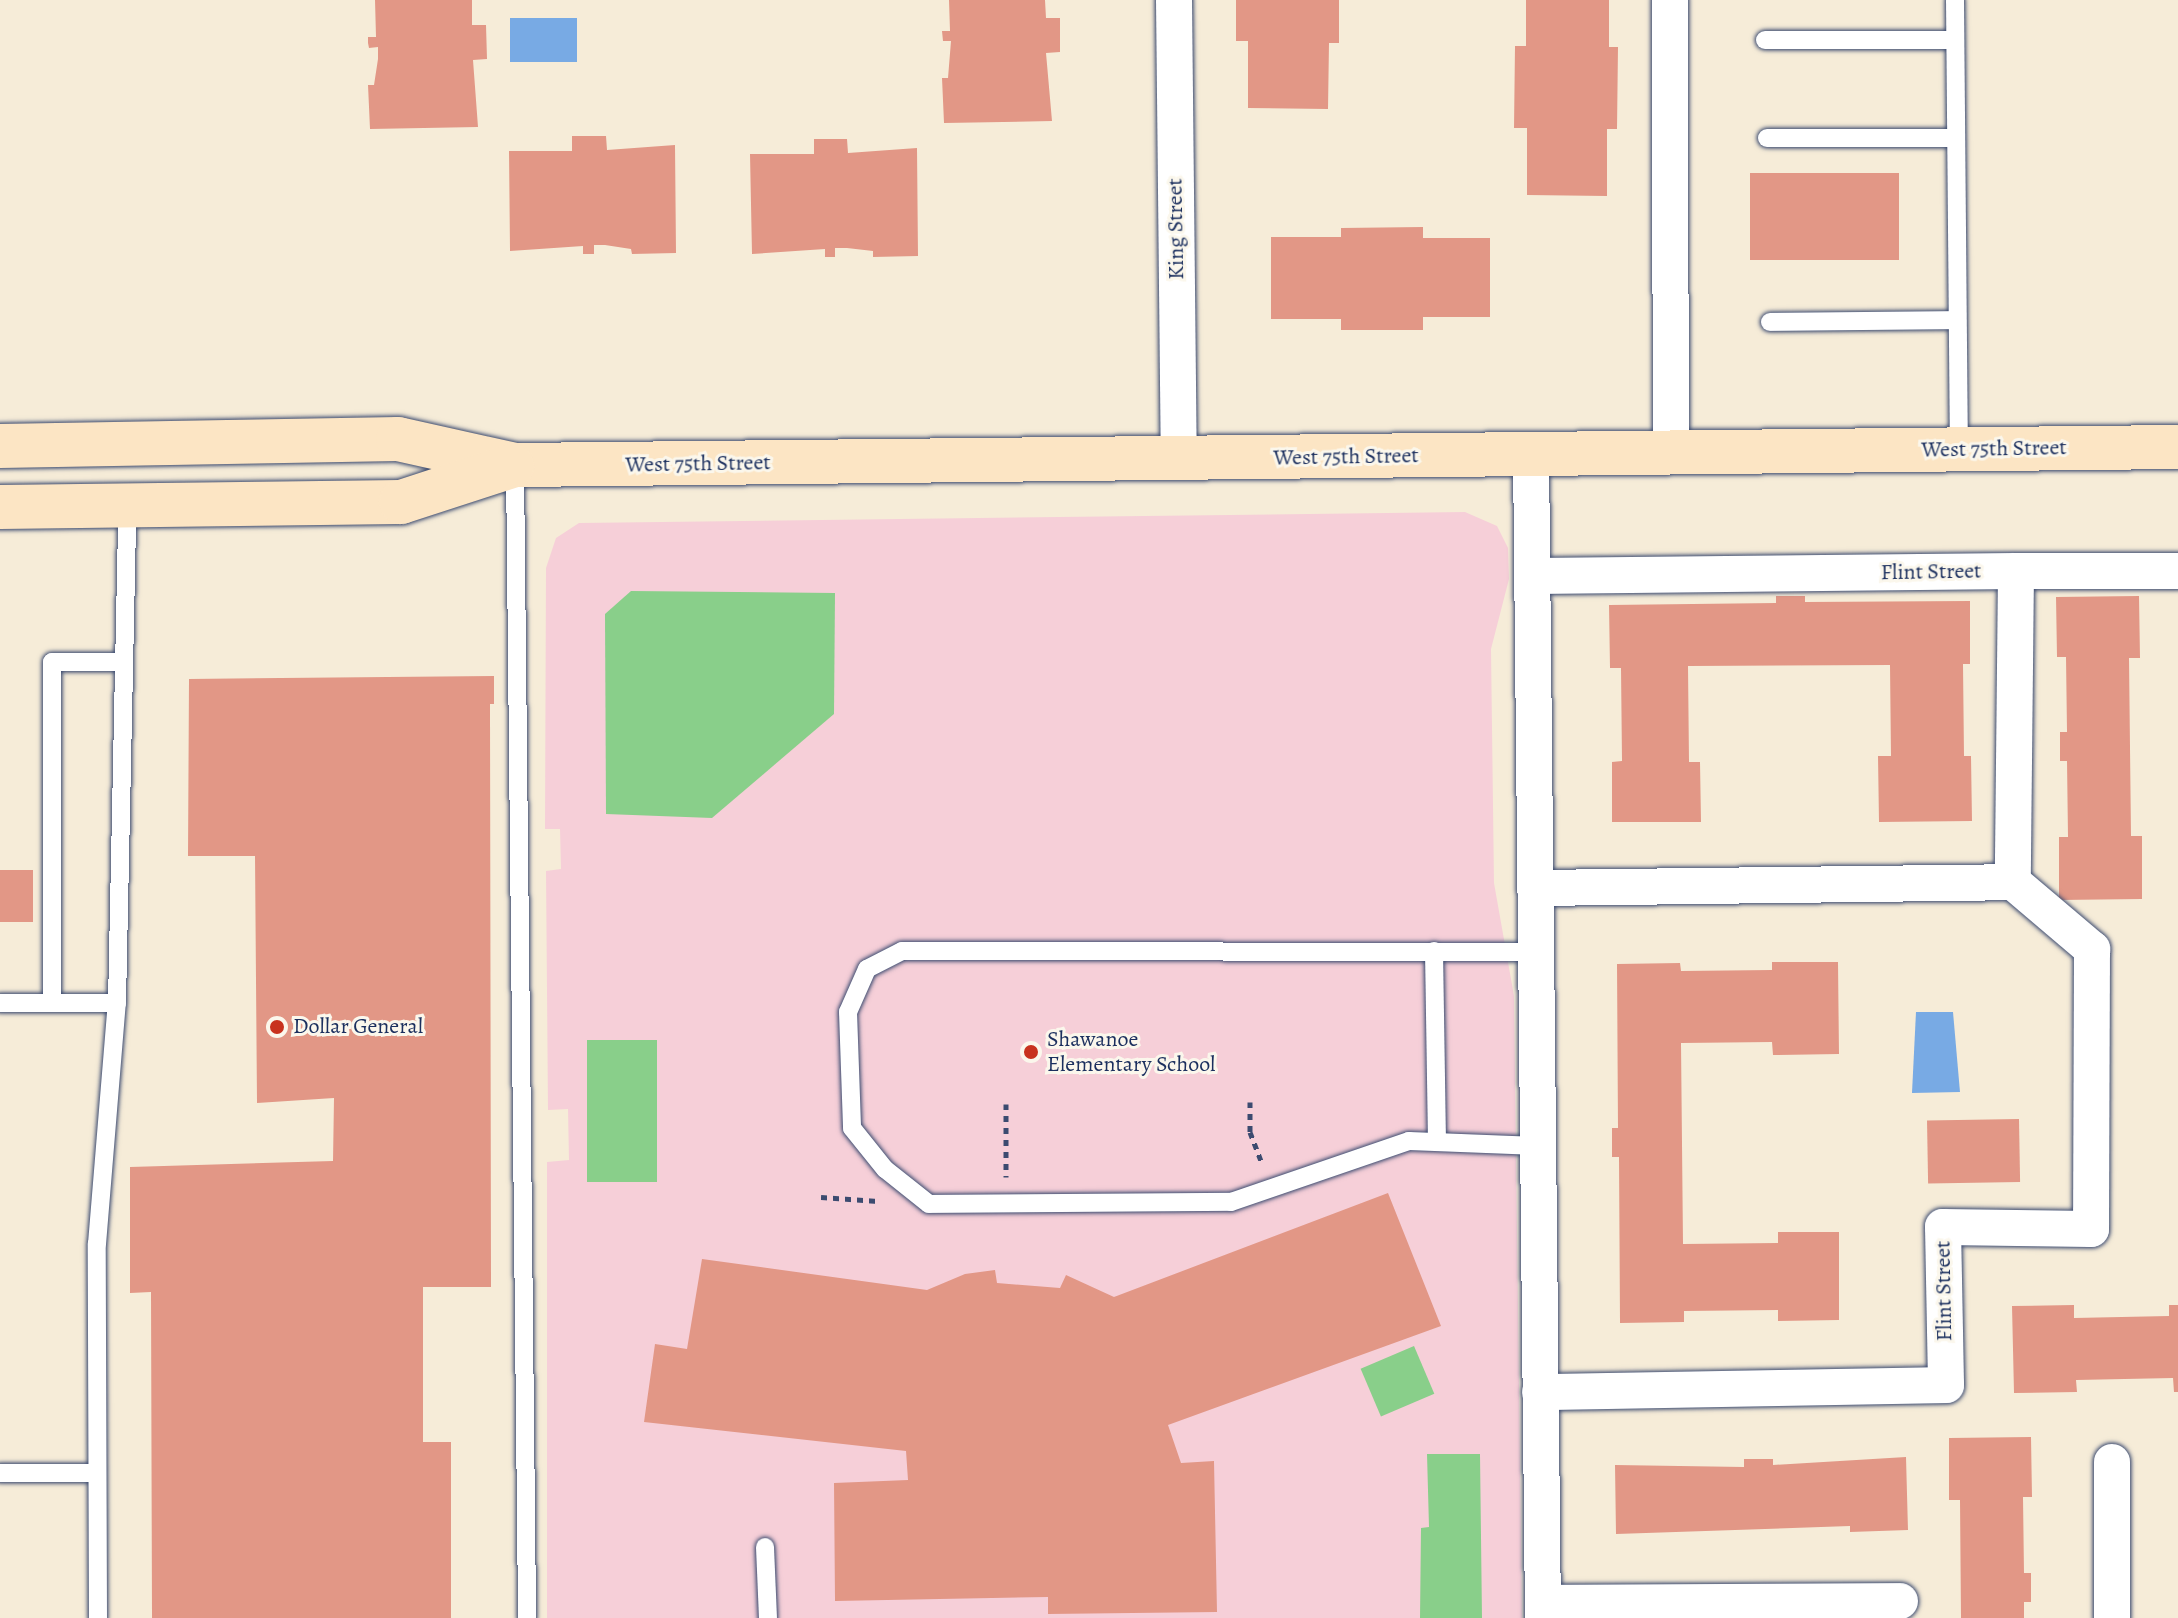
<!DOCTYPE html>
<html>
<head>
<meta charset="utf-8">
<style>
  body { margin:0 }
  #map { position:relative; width:2178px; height:1618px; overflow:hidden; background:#f6ecd8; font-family:Alegreya,serif }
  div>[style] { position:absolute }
  .built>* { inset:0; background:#f6cfd8 }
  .green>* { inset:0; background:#89cf8a; transform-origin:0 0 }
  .water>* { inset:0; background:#78aae4; transform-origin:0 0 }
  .building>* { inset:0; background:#e29786; transform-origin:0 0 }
  .path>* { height:5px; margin-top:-2.5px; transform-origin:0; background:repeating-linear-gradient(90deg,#3c4b70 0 6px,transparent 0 12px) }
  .roads { filter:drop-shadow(0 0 2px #3c4b70) drop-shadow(0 0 2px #3c4b70) }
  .lane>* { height:18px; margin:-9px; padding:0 9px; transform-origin:9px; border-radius:9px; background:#fff }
  .street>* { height:36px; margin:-18px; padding:0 18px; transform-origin:18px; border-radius:18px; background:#fff }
  .secondary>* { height:44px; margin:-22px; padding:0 22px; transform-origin:22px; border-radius:22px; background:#fce5c4 }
  .dots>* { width:22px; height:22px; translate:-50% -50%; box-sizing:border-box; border:4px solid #fbf7ec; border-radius:50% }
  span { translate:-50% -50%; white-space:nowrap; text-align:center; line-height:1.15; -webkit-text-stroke:6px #fbf7ec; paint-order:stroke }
  .street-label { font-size:22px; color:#1b2f5e }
  .poi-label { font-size:22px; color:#1b2f5e }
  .left { translate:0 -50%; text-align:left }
</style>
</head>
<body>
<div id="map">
  <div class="built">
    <div style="clip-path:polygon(1465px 512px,1497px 526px,1508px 548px,1509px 579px,1491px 649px,1494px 883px,1514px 996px,1522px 1618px,547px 1618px,547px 1162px,569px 1160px,568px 1109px,548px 1110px,546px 871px,561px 869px,560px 829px,545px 829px,546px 568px,556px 538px,579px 523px)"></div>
  </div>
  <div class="green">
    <div style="clip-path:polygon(631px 591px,835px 593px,834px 714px,712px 818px,606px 814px,605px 614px)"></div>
    <div style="left:587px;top:1040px;width:70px;height:142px"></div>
    <div style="left:1414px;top:1346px;width:52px;height:58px;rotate:67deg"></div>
    <div style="clip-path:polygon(1427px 1454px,1480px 1454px,1482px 1618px,1420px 1618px,1421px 1528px,1429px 1527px)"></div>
  </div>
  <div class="water">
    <div style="left:577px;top:18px;width:44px;height:67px;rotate:90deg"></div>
    <div style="clip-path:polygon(1916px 1012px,1953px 1012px,1960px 1092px,1912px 1093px)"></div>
  </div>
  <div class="building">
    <div style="clip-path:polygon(375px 0,472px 0,472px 25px,486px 25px,487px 59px,473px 60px,478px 127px,370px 129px,368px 85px,374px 85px,378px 59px,378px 47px,369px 48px,368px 43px,368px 37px,376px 37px)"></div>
    <div style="clip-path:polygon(949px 0,1045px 0,1046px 18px,1060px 18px,1060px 52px,1046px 53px,1052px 121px,944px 123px,942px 78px,948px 78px,951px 41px,943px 41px,942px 31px,950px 31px)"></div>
    <div style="clip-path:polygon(1236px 0,1339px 0,1339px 43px,1329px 43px,1328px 109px,1248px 108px,1248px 41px,1236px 41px)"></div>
    <div style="clip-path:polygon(1526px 0,1609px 0,1609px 47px,1618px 47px,1617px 129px,1607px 129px,1607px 196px,1527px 195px,1527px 128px,1514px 128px,1515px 46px,1526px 46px)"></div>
    <div style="clip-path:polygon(572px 136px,606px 136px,607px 150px,675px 145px,676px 253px,632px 254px,631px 249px,605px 245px,594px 245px,594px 254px,583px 254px,583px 246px,510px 251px,509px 151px,572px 151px)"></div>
    <div style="clip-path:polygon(814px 139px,847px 139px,848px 153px,917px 148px,918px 256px,873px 257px,873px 251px,847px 248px,835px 248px,835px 257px,825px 257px,825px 249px,752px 254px,750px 154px,814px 154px)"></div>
    <div style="left:1899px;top:173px;width:87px;height:149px;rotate:90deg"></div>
    <div style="clip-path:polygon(1423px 227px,1423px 238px,1490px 238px,1490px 317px,1423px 317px,1423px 330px,1341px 330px,1341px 319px,1271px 319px,1271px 237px,1341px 237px,1341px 228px)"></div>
    <div style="clip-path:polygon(1776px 596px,1805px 596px,1805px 602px,1970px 601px,1970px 664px,1963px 664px,1964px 756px,1971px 756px,1972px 821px,1879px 822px,1878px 756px,1891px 756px,1890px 665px,1688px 666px,1689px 762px,1700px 762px,1701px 822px,1612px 822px,1612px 762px,1622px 761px,1621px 668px,1610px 668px,1609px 605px,1776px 603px)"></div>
    <div style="clip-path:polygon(2139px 596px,2140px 658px,2129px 658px,2131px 836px,2142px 836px,2142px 899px,2059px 900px,2059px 837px,2068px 837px,2067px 761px,2060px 761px,2060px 732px,2067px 732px,2066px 657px,2057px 657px,2056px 597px)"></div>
    <div style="clip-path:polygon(494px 676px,494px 704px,490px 704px,491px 1287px,423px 1287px,423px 1442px,451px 1442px,451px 1618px,152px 1618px,151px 1292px,130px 1293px,130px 1167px,333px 1161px,334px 1098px,257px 1103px,255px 856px,188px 856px,189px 679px)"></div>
    <div style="left:0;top:870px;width:33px;height:52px"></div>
    <div style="clip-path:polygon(1772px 962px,1838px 962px,1839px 1054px,1773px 1055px,1772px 1042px,1681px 1043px,1683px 1244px,1778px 1243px,1778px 1232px,1839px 1232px,1839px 1320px,1778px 1321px,1778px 1310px,1684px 1311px,1684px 1322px,1620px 1323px,1619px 1157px,1612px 1157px,1612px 1128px,1618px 1128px,1617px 964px,1680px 963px,1681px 971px,1772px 970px)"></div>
    <div style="left:2019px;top:1119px;width:63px;height:92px;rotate:89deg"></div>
    <div style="clip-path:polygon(1388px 1193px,1441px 1326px,1168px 1425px,1181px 1463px,1214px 1461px,1217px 1612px,1048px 1614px,1048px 1597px,835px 1601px,834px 1483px,908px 1480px,906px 1451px,644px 1422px,655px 1344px,687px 1349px,702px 1259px,927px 1290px,965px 1274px,995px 1270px,997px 1283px,1060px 1288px,1066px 1275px,1114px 1297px)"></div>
    <div style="clip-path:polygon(2074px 1305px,2074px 1318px,2169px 1316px,2169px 1305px,2178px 1305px,2178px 1392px,2174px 1392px,2173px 1378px,2076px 1380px,2077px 1392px,2014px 1393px,2012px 1306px)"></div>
    <div style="clip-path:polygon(2031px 1437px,2032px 1497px,2023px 1497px,2024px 1573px,2031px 1573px,2031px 1602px,2024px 1602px,2024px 1618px,1961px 1618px,1960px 1500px,1949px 1500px,1949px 1438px)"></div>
    <div style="clip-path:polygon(1906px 1457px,1908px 1530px,1850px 1532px,1850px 1526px,1616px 1534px,1615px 1465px,1744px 1467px,1744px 1459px,1773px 1459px,1773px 1465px)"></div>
  </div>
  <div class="path">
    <div style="left:1250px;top:1102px;width:30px;rotate:90deg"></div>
    <div style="left:1250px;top:1132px;width:33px;rotate:69deg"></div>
    <div style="left:1006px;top:1104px;width:73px;rotate:90deg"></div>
    <div style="left:821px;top:1197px;width:57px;rotate:4deg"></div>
  </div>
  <div class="roads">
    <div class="lane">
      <div style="left:1955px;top:0;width:450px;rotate:89.5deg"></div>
      <div style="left:1765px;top:40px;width:190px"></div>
      <div style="left:1767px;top:138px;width:189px"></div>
      <div style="left:1770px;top:322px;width:187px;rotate:-0.6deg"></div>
      <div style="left:515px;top:465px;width:1153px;rotate:89.4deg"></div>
      <div style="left:1434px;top:951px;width:191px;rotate:89.1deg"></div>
      <div style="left:1535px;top:952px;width:633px;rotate:-179.91deg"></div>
      <div style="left:902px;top:951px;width:39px;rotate:153deg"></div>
      <div style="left:867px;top:969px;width:47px;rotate:113.8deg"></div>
      <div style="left:848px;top:1012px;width:116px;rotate:88deg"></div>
      <div style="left:852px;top:1128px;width:53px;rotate:51.2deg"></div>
      <div style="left:885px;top:1169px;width:56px;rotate:38.5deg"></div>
      <div style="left:929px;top:1204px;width:302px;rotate:-0.4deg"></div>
      <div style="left:1231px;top:1202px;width:188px;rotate:-18.9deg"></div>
      <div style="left:1409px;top:1141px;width:129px;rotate:2.2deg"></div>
      <div style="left:0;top:1003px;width:117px"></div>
      <div style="left:52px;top:1003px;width:341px;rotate:-90deg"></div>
      <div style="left:52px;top:662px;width:71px"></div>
      <div style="left:0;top:1473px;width:97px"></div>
      <div style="left:765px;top:1547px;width:71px;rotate:87.6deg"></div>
      <div style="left:98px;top:1618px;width:374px;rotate:-90.2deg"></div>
      <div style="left:97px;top:1244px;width:242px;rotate:-85.3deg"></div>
      <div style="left:117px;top:1003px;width:497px;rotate:-88.8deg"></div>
    </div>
    <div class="street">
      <div style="left:1174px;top:0;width:458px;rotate:89.4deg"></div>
      <div style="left:1670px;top:0;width:453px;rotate:89.9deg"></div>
      <div style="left:1531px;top:454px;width:1164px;rotate:89.41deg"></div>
      <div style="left:2016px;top:571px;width:162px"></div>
      <div style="left:1534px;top:576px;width:482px;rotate:-0.6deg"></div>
      <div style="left:2016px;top:571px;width:311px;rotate:90.6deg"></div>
      <div style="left:2013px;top:882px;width:104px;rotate:40.3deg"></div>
      <div style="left:2092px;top:949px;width:280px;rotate:90.2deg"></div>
      <div style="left:2091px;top:1229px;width:148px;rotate:-179.2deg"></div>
      <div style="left:1943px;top:1227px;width:158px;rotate:88.9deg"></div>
      <div style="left:1946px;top:1385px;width:406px;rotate:179deg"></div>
      <div style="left:1535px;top:888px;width:478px;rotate:-0.7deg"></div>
      <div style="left:2112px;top:1462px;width:156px;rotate:90deg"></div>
      <div style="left:1543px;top:1603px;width:357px;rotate:-0.3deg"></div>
    </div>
    <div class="secondary">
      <div style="left:0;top:446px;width:398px;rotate:-1deg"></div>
      <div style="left:398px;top:439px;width:120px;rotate:12.5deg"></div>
      <div style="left:515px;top:465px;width:1663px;rotate:-0.62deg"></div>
      <div style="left:0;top:507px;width:401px;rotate:-0.7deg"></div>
      <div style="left:401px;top:502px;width:117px;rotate:-18deg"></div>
    </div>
  </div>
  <div class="dots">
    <div style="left:277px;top:1027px;background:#c8321e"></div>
    <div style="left:1031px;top:1052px;background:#c8321e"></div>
  </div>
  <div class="street-label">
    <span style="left:1176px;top:229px;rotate:-91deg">King Street</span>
    <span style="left:1994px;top:449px;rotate:-1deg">West 75th Street</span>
    <span style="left:1346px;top:457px;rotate:-1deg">West 75th Street</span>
    <span style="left:698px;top:464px;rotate:-1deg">West 75th Street</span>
    <span style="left:1931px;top:572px;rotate:-1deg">Flint Street</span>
    <span style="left:1944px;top:1291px;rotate:-91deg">Flint Street</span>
  </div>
  <div class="poi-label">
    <span class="left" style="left:293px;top:1027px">Dollar General</span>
    <span class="left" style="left:1047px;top:1052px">Shawanoe<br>Elementary School</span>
  </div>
</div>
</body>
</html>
